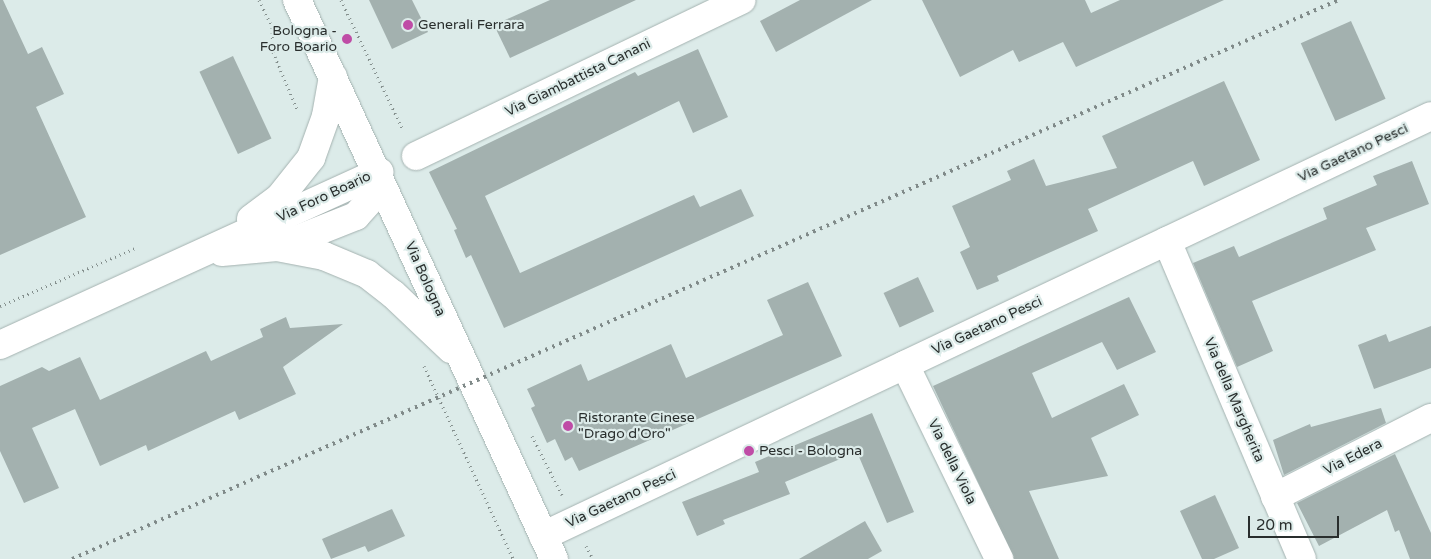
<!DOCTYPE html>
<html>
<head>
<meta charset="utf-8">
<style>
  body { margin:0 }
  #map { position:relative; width:1431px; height:559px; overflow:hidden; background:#dcebe9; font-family:"Varela Round",sans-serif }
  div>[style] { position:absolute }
  .building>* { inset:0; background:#a3b1af; transform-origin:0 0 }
  .path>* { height:3px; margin-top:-1.5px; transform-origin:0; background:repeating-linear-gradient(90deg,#85908e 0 1px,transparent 0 5px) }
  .roads { filter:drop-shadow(0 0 1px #a4b2b0) drop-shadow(0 0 1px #a4b2b0) }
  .minor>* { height:28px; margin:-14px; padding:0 14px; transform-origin:14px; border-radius:14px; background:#fff }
  .tertiary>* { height:28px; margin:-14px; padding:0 14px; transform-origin:14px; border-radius:14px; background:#fff }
  .rail>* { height:4px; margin-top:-2px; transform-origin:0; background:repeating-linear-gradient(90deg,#808a89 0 2.5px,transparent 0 7.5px) }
  .dots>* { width:14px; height:14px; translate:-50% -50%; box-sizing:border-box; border:2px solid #dcebe9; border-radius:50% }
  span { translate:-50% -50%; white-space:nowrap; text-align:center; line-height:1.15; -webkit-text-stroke:4.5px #dcebe9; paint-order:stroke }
  .poi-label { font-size:14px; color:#292e2d }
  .left { translate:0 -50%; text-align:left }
  .right { translate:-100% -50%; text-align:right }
  .street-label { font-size:14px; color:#292e2d }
  .scale { position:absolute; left:1248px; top:516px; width:91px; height:22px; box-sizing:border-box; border:2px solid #292e2d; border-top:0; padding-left:6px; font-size:15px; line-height:18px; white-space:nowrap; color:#292e2d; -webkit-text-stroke:4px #dcebe9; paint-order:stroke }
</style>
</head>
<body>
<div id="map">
  <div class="building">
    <div style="clip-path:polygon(0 0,3px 0,28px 54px,42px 47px,64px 94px,36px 107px,86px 217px,0 255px)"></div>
    <div style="clip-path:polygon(369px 0,412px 0,428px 32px,392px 49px)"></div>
    <div style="clip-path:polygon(550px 0,636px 0,510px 58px,494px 25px)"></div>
    <div style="clip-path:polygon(800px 0,872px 0,776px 52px,760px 21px)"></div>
    <div style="clip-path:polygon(922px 0,1085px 0,1091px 13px,1120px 0,1224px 0,1076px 67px,1063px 42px,1019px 62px,1013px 50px,960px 77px)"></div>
    <div style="left:1351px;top:21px;width:85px;height:55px;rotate:66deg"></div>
    <div style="clip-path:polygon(698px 49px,728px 117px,693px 133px,679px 101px,485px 196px,520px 273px,694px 195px,700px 207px,741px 189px,754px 216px,504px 328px,471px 255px,466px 258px,454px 230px,457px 229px,429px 172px,635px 72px,638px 76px)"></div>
    <div style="left:233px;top:56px;width:91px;height:37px;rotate:65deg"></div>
    <div style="clip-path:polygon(1224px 81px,1260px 160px,1204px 186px,1193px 161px,1088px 209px,1098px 231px,997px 276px,999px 281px,977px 290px,960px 252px,970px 247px,952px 206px,1011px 180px,1007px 171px,1034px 159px,1046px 186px,1117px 168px,1102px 136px)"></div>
    <div style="clip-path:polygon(1412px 161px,1429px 204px,1366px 228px,1376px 250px,1252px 301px,1273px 351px,1237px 367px,1193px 263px,1234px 246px,1239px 257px,1327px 219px,1323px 208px,1377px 185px,1373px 176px)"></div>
    <div style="left:918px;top:277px;width:38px;height:38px;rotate:65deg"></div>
    <div style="clip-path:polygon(808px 282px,842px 356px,579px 471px,572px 457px,565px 461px,555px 439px,547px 443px,531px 408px,535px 406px,527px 389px,581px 364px,588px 381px,671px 344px,686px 378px,783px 335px,767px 300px)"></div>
    <div style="clip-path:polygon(1129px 297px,1156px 352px,1117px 370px,1102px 342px,1032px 373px,1052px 418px,1124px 384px,1139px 415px,1091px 438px,1108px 476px,1029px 491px,1059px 559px,1014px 559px,933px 386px)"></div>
    <div style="clip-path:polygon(286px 317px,290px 328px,343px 324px,283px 367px,296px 394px,239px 420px,235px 411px,148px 451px,146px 445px,100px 466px,75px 409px,32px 428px,59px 488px,24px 503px,0 451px,0 386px,42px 367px,49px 371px,80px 357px,100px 400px,206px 351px,211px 361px,263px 337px,260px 329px)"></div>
    <div style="clip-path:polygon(1431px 326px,1431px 368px,1374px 389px,1358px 345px,1386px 334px,1389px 342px)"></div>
    <div style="clip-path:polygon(1381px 408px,1386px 423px,1284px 475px,1273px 440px,1310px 424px,1311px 427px)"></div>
    <div style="clip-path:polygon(872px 413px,914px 512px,887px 523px,857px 452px,785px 482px,790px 494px,723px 520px,725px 524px,697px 536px,682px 502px,759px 472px,755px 462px)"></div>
    <div style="clip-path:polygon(1395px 454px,1431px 533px,1431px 559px,1410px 559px,1399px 530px,1395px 532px,1387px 510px,1319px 546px,1297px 503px)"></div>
    <div style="clip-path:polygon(1215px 495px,1239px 548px,1214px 559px,1202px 559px,1180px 511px)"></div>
    <div style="clip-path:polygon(392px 509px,405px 536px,368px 552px,365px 546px,331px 559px,322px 539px)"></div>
    <div style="clip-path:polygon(865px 521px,882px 551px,868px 559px,799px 559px)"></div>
  </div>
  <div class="path">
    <div style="left:259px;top:0;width:30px;rotate:64deg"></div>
    <div style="left:272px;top:27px;width:25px;rotate:88deg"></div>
    <div style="left:273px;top:52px;width:62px;rotate:67.2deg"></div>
    <div style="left:341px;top:0;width:144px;rotate:64.5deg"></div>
    <div style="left:0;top:306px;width:147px;rotate:-23.2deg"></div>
    <div style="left:424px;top:366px;width:213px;rotate:65.2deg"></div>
    <div style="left:532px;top:436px;width:66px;rotate:63deg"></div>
    <div style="left:586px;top:546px;width:15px;rotate:62deg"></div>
  </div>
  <div class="roads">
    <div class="minor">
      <div style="left:416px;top:156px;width:361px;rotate:-25.6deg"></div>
      <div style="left:1167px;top:241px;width:345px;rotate:67deg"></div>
      <div style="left:905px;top:365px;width:216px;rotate:64.1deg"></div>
      <div style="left:1275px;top:497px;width:175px;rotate:-26.9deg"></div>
      <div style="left:543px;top:536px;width:982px;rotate:-25.31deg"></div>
    </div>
    <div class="tertiary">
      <div style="left:297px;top:0;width:615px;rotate:65.31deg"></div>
      <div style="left:251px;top:219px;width:36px;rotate:-37deg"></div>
      <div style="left:280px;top:197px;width:50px;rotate:-51.5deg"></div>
      <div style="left:311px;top:158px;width:45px;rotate:-70.3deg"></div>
      <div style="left:326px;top:116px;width:40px;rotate:-80deg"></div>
      <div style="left:278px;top:247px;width:84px;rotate:-21.7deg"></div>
      <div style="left:356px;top:216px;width:24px;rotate:-48deg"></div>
      <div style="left:372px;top:198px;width:27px;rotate:-75deg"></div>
      <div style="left:222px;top:252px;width:55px;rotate:-5.2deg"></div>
      <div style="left:277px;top:247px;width:48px;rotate:10.8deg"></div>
      <div style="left:324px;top:256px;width:47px;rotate:22.7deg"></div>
      <div style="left:367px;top:274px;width:33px;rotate:38deg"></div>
      <div style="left:393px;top:294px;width:80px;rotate:43.5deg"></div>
      <div style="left:0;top:345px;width:417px;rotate:-24.5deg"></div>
    </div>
  </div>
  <div class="rail">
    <div style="left:72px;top:559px;width:1384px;rotate:-23.82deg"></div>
  </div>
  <div class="dots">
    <div style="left:408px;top:25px;background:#bf4ca6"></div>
    <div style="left:347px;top:39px;background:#bf4ca6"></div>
    <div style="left:568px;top:426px;background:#bf4ca6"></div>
    <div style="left:749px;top:451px;background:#bf4ca6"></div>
  </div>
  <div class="poi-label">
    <span class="left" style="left:418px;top:25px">Generali Ferrara</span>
    <span class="right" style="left:337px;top:39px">Bologna -<br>Foro Boario</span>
    <span class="left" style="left:578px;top:426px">Ristorante Cinese<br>"Drago d'Oro"</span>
    <span class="left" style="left:759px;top:451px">Pesci - Bologna</span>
  </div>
  <div class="street-label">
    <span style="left:578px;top:78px;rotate:-26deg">Via Giambattista Canani</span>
    <span style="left:1353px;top:153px;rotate:-25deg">Via Gaetano Pesci</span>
    <span style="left:324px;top:197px;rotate:-25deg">Via Foro Boario</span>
    <span style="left:425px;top:279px;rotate:66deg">Via Bologna</span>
    <span style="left:987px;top:326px;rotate:-25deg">Via Gaetano Pesci</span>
    <span style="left:1234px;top:400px;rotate:67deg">Via della Margherita</span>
    <span style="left:1353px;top:457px;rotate:-27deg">Via Edera</span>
    <span style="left:952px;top:462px;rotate:64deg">Via della Viola</span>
    <span style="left:621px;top:499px;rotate:-25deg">Via Gaetano Pesci</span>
  </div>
  <div class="scale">20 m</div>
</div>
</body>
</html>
